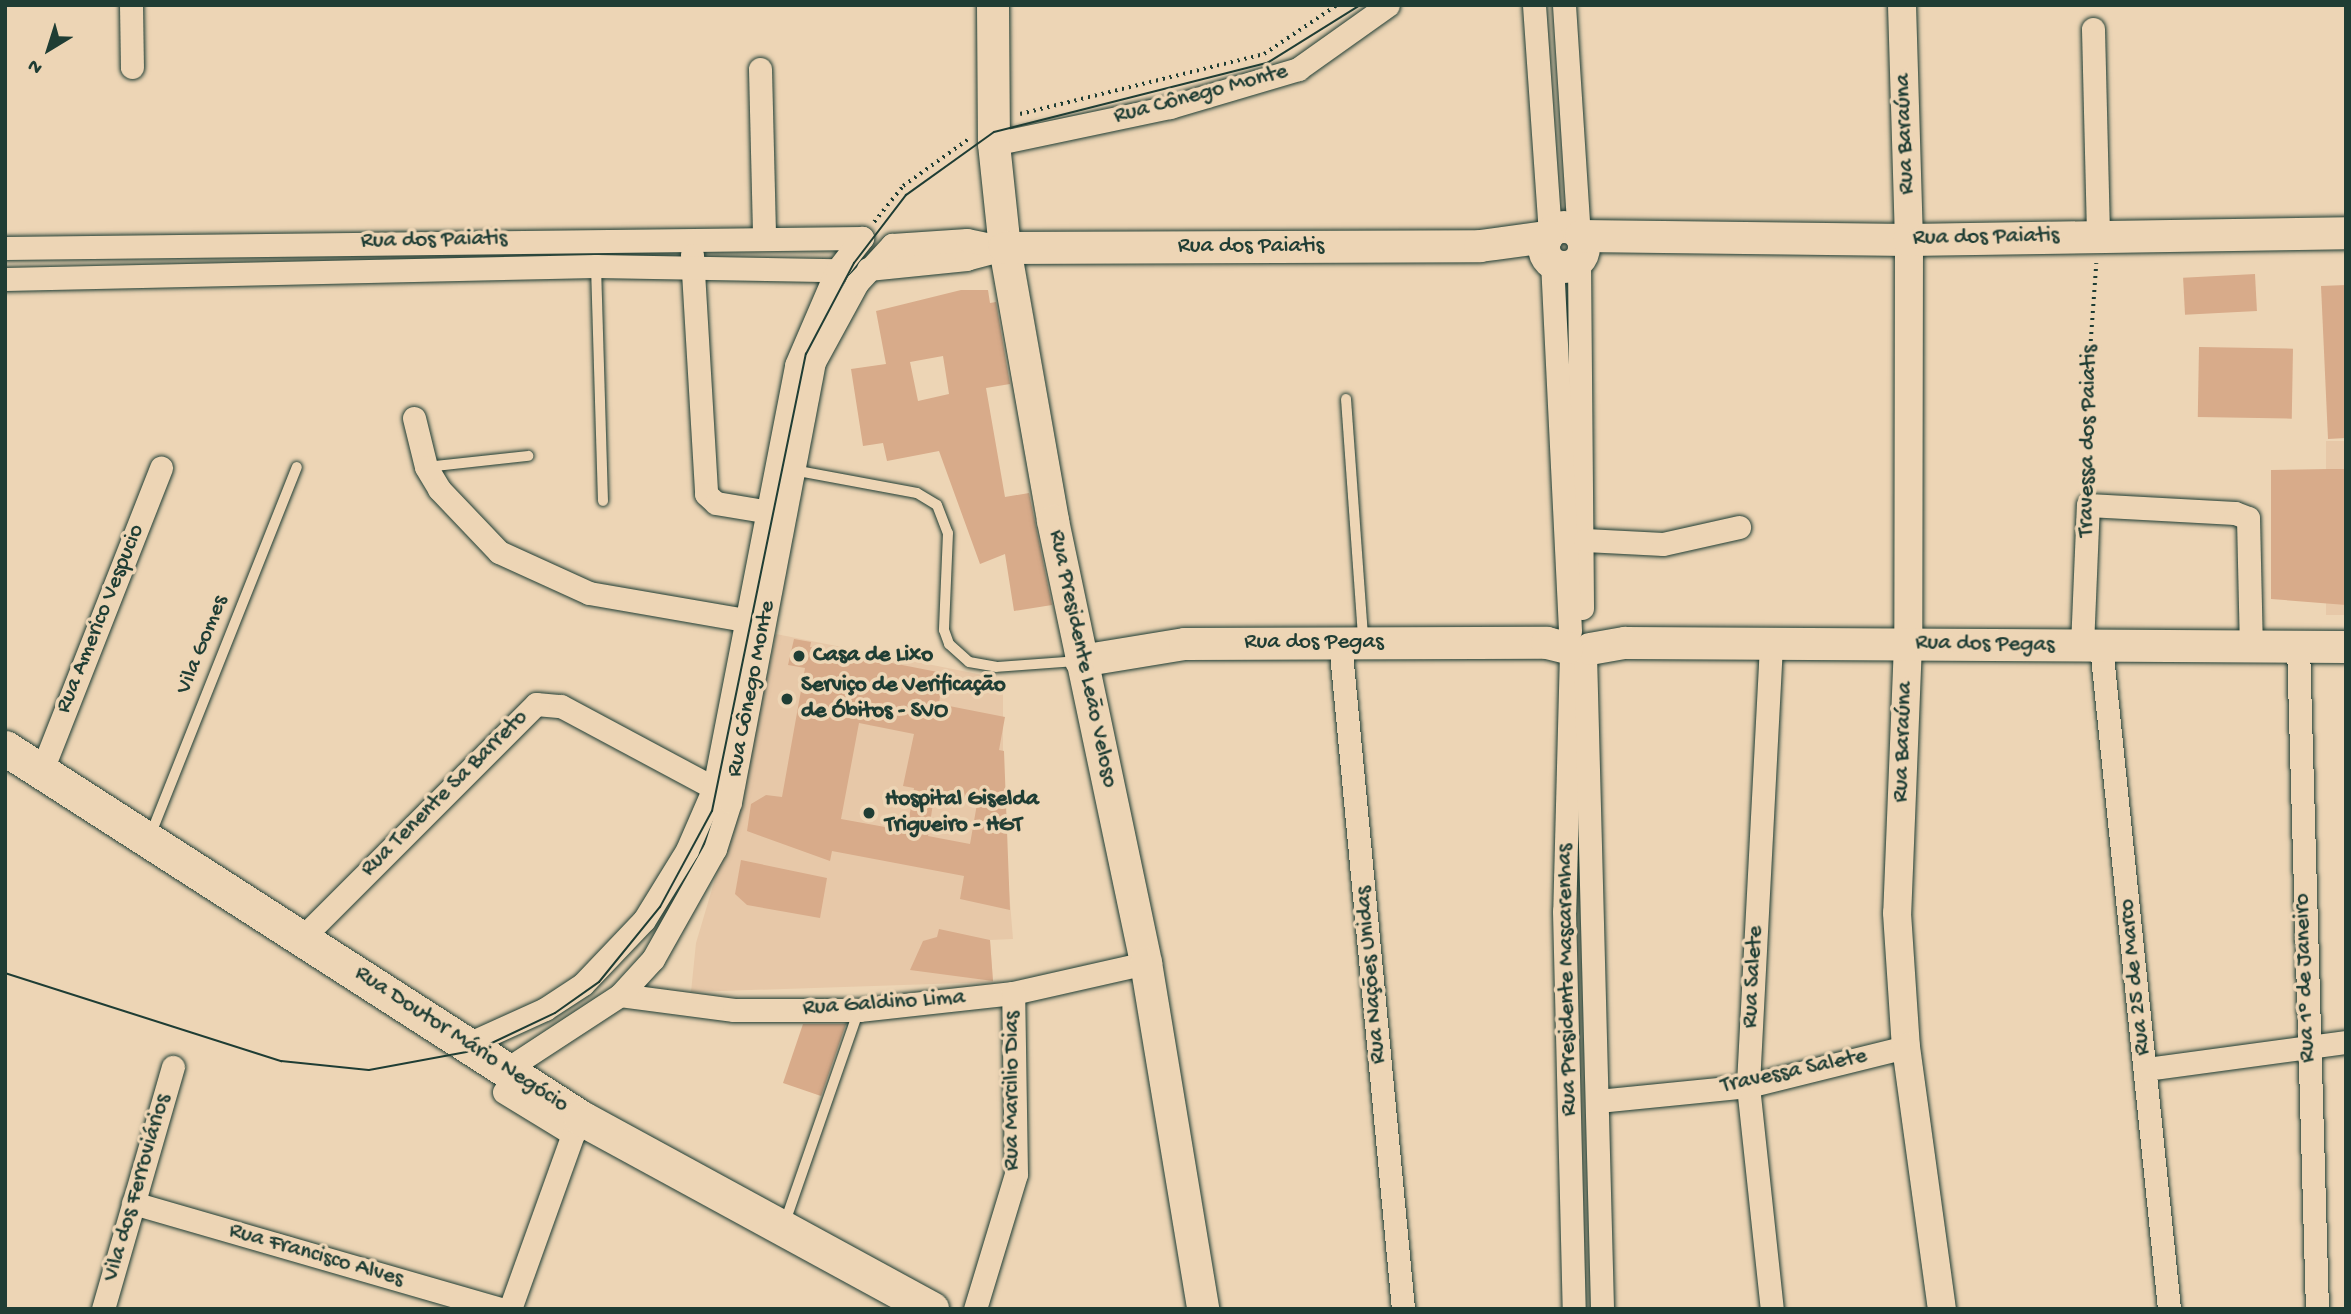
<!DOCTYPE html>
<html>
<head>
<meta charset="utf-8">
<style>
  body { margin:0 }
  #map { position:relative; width:2351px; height:1314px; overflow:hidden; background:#edd5b5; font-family:"Gochi Hand",sans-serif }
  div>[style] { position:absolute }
  .built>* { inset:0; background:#e7c8a8; transform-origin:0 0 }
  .building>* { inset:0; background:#d8ab8a; transform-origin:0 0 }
  .path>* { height:3.5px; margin-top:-1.75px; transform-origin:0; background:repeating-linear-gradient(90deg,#1f3d34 0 2px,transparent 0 7px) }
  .roads { filter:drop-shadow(0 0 2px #1f3d34) drop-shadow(0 0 2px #1f3d34) }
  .service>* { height:10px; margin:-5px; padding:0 5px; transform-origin:5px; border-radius:5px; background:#edd5b5 }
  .minor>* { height:23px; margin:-11.5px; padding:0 11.5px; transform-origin:11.5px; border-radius:11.5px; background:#edd5b5 }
  .tertiary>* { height:28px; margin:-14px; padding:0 14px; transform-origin:14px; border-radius:14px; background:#edd5b5 }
  .secondary>* { height:32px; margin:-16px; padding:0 16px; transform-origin:16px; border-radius:16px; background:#edd5b5 }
  .secondary>.ring { margin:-16px; padding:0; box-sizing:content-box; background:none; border:32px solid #edd5b5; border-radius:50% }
  .primary>* { height:35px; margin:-17.5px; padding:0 17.5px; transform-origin:17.5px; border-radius:17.5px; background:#edd5b5 }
  .tram>* { height:2px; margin:-1px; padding:0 1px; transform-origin:1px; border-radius:1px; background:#1f3d34 }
  .dots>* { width:19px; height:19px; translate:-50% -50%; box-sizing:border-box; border:4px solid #edd5b5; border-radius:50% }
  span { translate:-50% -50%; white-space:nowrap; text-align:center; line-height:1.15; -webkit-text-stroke:7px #edd5b5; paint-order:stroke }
  .street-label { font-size:23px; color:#1f3d34 }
  .poi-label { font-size:23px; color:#1f3d34; font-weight:700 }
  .left { translate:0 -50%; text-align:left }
  .frame { position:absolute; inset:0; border:7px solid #1f3d34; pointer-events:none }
  .north { position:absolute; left:14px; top:14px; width:70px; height:70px; -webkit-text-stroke:5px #edd5b5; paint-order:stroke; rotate:218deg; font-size:19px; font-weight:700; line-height:28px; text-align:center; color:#1f3d34 }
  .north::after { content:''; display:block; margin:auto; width:24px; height:32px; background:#1f3d34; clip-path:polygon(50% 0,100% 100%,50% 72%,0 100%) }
</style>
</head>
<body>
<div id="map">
  <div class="built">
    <div style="left:2326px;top:441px;width:20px;height:174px"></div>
    <div style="clip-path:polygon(776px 634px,1003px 679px,1003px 817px,1013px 939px,990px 940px,993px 982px,691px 992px,696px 943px,749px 764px)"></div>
  </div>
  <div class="building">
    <div style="left:2255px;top:274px;width:37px;height:72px;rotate:87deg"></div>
    <div style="clip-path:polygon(2346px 285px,2346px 438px,2328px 439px,2321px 286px)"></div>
    <div style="clip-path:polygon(evenodd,961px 290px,988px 290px,990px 303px,996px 302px,1010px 384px,986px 388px,1005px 497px,1029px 493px,1052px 605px,1014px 611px,1005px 554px,980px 564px,939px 451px,887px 461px,883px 443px,863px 446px,851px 369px,886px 364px,876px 311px,961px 290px,943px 356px,949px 394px,918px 401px,910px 362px,943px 356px)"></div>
    <div style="left:2199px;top:347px;width:94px;height:70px;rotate:1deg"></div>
    <div style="clip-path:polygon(2329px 469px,2346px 469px,2346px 605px,2271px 599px,2271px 470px)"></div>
    <div style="clip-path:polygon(evenodd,794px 639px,811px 642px,810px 647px,943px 673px,939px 704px,1005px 717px,999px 750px,1004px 751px,1010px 910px,960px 899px,964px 876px,832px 851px,830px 861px,747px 831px,751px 804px,766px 795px,782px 797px,805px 668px,788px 665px,794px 639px,859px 723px,914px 734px,903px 786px,914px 788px,907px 831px,841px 819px,859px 723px,794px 639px,934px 797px,977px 804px,970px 844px,928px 836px,934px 797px)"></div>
    <div style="clip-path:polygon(741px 860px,827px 878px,820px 918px,747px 905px,735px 894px)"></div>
    <div style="clip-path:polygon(939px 929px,990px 940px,993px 981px,910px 970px,923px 941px,937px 937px)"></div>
    <div style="clip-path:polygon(803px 1024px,846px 1024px,821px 1096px,783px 1083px)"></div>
  </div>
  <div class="path">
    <div style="left:1020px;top:114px;width:251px;rotate:-13.8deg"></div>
    <div style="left:1264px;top:54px;width:88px;rotate:-33.9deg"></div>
    <div style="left:874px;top:222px;width:46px;rotate:-51.1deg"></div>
    <div style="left:903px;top:186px;width:82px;rotate:-35.6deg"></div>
    <div style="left:2088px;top:486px;width:96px;rotate:-90.6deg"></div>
    <div style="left:2087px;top:390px;width:127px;rotate:-85.9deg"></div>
  </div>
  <div class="roads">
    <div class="service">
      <div style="left:596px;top:266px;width:235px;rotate:88.3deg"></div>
      <div style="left:1346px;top:399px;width:241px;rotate:85.9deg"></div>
      <div style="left:426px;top:467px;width:103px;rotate:-6.2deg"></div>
      <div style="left:793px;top:470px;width:126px;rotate:10.5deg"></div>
      <div style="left:917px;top:493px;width:23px;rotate:31deg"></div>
      <div style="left:937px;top:505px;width:30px;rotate:69deg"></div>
      <div style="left:948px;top:533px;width:97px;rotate:92.4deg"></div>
      <div style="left:944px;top:630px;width:15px;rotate:70deg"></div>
      <div style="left:949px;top:644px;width:27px;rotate:42deg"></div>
      <div style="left:969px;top:662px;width:27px;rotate:10deg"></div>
      <div style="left:996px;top:667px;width:82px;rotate:-4.2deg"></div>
      <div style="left:150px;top:836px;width:397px;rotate:-68.3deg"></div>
      <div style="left:784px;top:1225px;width:228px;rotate:-70.8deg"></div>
    </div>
    <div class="minor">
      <div style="left:131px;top:5px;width:62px;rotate:89.1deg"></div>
      <div style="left:1534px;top:5px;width:229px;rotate:86deg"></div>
      <div style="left:1564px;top:5px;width:229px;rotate:86.3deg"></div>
      <div style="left:2093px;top:29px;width:207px;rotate:88.6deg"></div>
      <div style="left:760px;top:69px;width:168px;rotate:88.6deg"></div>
      <div style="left:994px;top:144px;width:180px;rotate:-11.9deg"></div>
      <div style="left:1170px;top:107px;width:134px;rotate:-16.5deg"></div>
      <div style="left:1298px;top:69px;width:110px;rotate:-35.4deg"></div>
      <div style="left:5px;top:248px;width:857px;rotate:-0.67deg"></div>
      <div style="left:692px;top:255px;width:239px;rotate:86.6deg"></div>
      <div style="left:706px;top:494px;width:13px;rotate:42deg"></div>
      <div style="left:716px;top:503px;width:49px;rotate:9.5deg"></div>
      <div style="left:1579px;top:261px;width:347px;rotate:89.5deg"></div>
      <div style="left:1552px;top:262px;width:369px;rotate:87.2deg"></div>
      <div style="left:868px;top:269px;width:99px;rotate:-5.8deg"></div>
      <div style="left:966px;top:259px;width:35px;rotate:-15deg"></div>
      <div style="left:5px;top:279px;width:591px;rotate:-1.26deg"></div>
      <div style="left:596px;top:266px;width:241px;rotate:1deg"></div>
      <div style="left:414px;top:418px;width:50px;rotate:76.2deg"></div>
      <div style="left:426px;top:467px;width:26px;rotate:59deg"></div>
      <div style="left:439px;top:489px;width:87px;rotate:46.4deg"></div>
      <div style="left:499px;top:552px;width:99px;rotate:24.5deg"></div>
      <div style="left:589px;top:593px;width:159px;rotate:9.8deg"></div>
      <div style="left:1585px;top:540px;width:78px;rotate:2.9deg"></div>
      <div style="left:1663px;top:544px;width:78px;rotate:-12.6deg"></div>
      <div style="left:1340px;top:642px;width:670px;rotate:84.6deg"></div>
      <div style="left:1771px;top:645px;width:442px;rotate:93deg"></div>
      <div style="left:1748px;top:1086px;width:224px;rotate:83.9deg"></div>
      <div style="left:2082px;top:646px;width:141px;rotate:-87.6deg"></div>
      <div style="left:2088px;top:505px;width:147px;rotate:3.1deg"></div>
      <div style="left:2235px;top:513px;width:14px;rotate:21deg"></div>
      <div style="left:2248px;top:518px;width:128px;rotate:88.7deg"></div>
      <div style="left:2101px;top:646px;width:666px;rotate:84.14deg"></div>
      <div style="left:2298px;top:646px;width:663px;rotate:88.36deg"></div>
      <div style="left:1571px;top:652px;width:259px;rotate:91.5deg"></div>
      <div style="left:1564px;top:911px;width:398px;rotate:88.6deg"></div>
      <div style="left:1585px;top:654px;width:655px;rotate:88.51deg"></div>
      <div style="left:42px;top:770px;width:325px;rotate:-68.5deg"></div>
      <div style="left:304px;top:936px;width:328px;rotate:-45deg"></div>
      <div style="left:536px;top:704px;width:25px;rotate:5deg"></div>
      <div style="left:561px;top:706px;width:174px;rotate:28.2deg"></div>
      <div style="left:620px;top:995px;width:115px;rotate:7.5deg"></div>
      <div style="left:734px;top:1010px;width:125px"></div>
      <div style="left:859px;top:1010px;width:155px;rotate:-6.3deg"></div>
      <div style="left:1013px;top:993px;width:136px;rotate:-12.7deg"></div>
      <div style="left:468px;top:1044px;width:85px;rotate:-24.4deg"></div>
      <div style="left:545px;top:1009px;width:45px;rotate:-33.3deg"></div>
      <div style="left:583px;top:984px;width:88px;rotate:-46.4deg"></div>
      <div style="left:644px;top:920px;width:82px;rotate:-58.4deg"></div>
      <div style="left:687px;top:850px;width:68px;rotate:-66.5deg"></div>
      <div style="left:714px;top:788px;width:431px;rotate:-79deg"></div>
      <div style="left:796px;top:365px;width:103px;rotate:-66.7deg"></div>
      <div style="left:837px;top:270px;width:41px;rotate:-52deg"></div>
      <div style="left:507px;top:1069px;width:135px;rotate:-33.2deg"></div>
      <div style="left:620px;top:995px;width:49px;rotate:-47.5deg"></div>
      <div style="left:653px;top:959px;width:126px;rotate:-60.6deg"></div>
      <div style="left:715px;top:849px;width:49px;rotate:-72.3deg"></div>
      <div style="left:730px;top:802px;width:448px;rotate:-79.2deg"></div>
      <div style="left:814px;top:362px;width:90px;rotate:-61.4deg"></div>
      <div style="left:857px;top:283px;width:52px;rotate:-47.4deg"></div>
      <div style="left:892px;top:245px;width:75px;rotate:-3.8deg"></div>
      <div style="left:967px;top:240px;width:39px;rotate:12deg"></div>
      <div style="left:2146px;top:1069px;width:202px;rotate:-7.7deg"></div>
      <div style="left:504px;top:1092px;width:81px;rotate:31.3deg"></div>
      <div style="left:573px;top:1134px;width:186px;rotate:109.8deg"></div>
      <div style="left:1598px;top:1101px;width:151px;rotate:-5.7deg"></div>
      <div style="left:1748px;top:1086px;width:163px;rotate:-13.9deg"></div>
      <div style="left:133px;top:1203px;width:382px;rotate:16.1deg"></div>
      <div style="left:103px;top:1309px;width:252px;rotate:-73.9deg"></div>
      <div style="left:975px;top:1309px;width:141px;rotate:-73.1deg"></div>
      <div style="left:1016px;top:1174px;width:181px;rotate:-90.9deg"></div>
    </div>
    <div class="tertiary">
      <div style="left:1902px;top:5px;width:235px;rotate:88.3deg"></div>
      <div style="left:1909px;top:240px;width:404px;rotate:90.1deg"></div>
      <div style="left:1908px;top:644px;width:269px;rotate:92.3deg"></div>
      <div style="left:1897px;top:913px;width:134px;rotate:86.2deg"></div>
      <div style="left:1906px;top:1047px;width:264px;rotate:82.2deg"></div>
    </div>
    <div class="secondary">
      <div style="left:993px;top:5px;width:139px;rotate:89.6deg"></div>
      <div style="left:994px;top:144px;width:105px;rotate:84deg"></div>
      <div style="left:1005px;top:248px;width:277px;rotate:80deg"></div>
      <div style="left:1053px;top:521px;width:452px;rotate:78.1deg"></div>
      <div style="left:1146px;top:963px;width:351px;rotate:80.6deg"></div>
      <div class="ring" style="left:1544px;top:227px;width:8px;height:8px"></div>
      <div style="left:1581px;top:236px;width:328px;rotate:0.7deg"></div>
      <div style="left:1909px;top:240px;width:437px;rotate:-0.9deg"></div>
      <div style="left:1005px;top:248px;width:475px;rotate:-0.2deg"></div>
      <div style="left:1480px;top:246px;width:68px;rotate:-7.7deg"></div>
      <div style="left:1590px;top:649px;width:36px;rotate:-10deg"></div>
      <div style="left:1625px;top:643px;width:721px;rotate:0.32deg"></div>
      <div style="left:1081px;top:661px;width:105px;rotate:-9.3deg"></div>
      <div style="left:1185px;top:644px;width:362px;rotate:-0.2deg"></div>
      <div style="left:1547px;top:643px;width:21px;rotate:14deg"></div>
    </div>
    <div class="primary">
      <div style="left:5px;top:748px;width:685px;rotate:32.72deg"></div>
      <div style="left:581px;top:1118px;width:399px;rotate:28.6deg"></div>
    </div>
  </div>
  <div class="tram">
    <div style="left:5px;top:973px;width:290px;rotate:17.7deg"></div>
    <div style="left:281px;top:1061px;width:88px;rotate:5.8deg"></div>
    <div style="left:369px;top:1070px;width:110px;rotate:-10.5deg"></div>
    <div style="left:477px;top:1050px;width:86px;rotate:-25.4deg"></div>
    <div style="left:555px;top:1013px;width:54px;rotate:-35.2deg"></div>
    <div style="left:599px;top:982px;width:97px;rotate:-50.9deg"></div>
    <div style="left:660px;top:907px;width:109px;rotate:-61.6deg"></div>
    <div style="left:712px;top:811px;width:467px;rotate:-78.4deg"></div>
    <div style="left:806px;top:354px;width:103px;rotate:-62.2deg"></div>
    <div style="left:854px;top:263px;width:86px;rotate:-52.6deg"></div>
    <div style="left:906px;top:195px;width:108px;rotate:-35.6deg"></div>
    <div style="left:994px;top:132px;width:282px;rotate:-14.2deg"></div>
    <div style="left:1267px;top:63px;width:110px;rotate:-31.9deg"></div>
  </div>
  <div class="dots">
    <div style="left:799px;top:656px;background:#1f3d34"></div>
    <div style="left:787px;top:699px;background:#1f3d34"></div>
    <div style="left:869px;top:813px;background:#1f3d34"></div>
  </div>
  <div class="street-label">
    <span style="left:1201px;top:95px;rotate:-15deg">Rua Cônego Monte</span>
    <span style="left:1906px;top:134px;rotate:-92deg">Rua Baraúna</span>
    <span style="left:1986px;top:238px;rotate:-1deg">Rua dos Paiatis</span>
    <span style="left:434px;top:241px;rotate:-1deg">Rua dos Paiatis</span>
    <span style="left:1251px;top:247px">Rua dos Paiatis</span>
    <span style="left:2089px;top:441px;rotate:-89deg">Travessa dos Paiatis</span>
    <span style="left:101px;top:619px;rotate:-68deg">Rua Americo Vespucio</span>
    <span style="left:1314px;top:643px">Rua dos Pegas</span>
    <span style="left:203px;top:645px;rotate:-68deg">Vila Gomes</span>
    <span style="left:1985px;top:645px;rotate:1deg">Rua dos Pegas</span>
    <span style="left:1082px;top:659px;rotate:78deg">Rua Presidente Leão Veloso</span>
    <span style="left:752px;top:689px;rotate:-79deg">Rua Cônego Monte</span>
    <span style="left:1904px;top:742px;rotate:-88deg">Rua Baraúna</span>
    <span style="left:445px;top:794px;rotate:-45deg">Rua Tenente Sa Barreto</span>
    <span style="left:1372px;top:975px;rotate:-95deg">Rua Nações Unidas</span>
    <span style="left:1754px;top:977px;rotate:-87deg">Rua Salete</span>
    <span style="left:2136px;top:977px;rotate:-96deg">Rua 25 de Marco</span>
    <span style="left:2306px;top:978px;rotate:-92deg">Rua 1º de Janeiro</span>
    <span style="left:1568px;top:980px;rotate:-91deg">Rua Presidente Mascarenhas</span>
    <span style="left:884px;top:1004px;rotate:-4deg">Rua Galdino Lima</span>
    <span style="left:461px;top:1040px;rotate:33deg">Rua Doutor Mário Negócio</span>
    <span style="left:1794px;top:1072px;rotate:-12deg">Travessa Salete</span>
    <span style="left:1013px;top:1091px;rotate:-90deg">Rua Marcilio Dias</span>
    <span style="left:138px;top:1188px;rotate:-74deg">Vila dos Ferroviários</span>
    <span style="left:316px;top:1256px;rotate:16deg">Rua Francisco Alves</span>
  </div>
  <div class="poi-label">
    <span class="left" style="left:813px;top:656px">Casa de Lixo</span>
    <span class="left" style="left:801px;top:699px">Serviço de Verificação<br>de Óbitos - SVO</span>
    <span class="left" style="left:885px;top:813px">Hospital Giselda<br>Trigueiro - HGT</span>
  </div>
  <div class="frame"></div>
  <div class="north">N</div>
</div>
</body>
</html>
